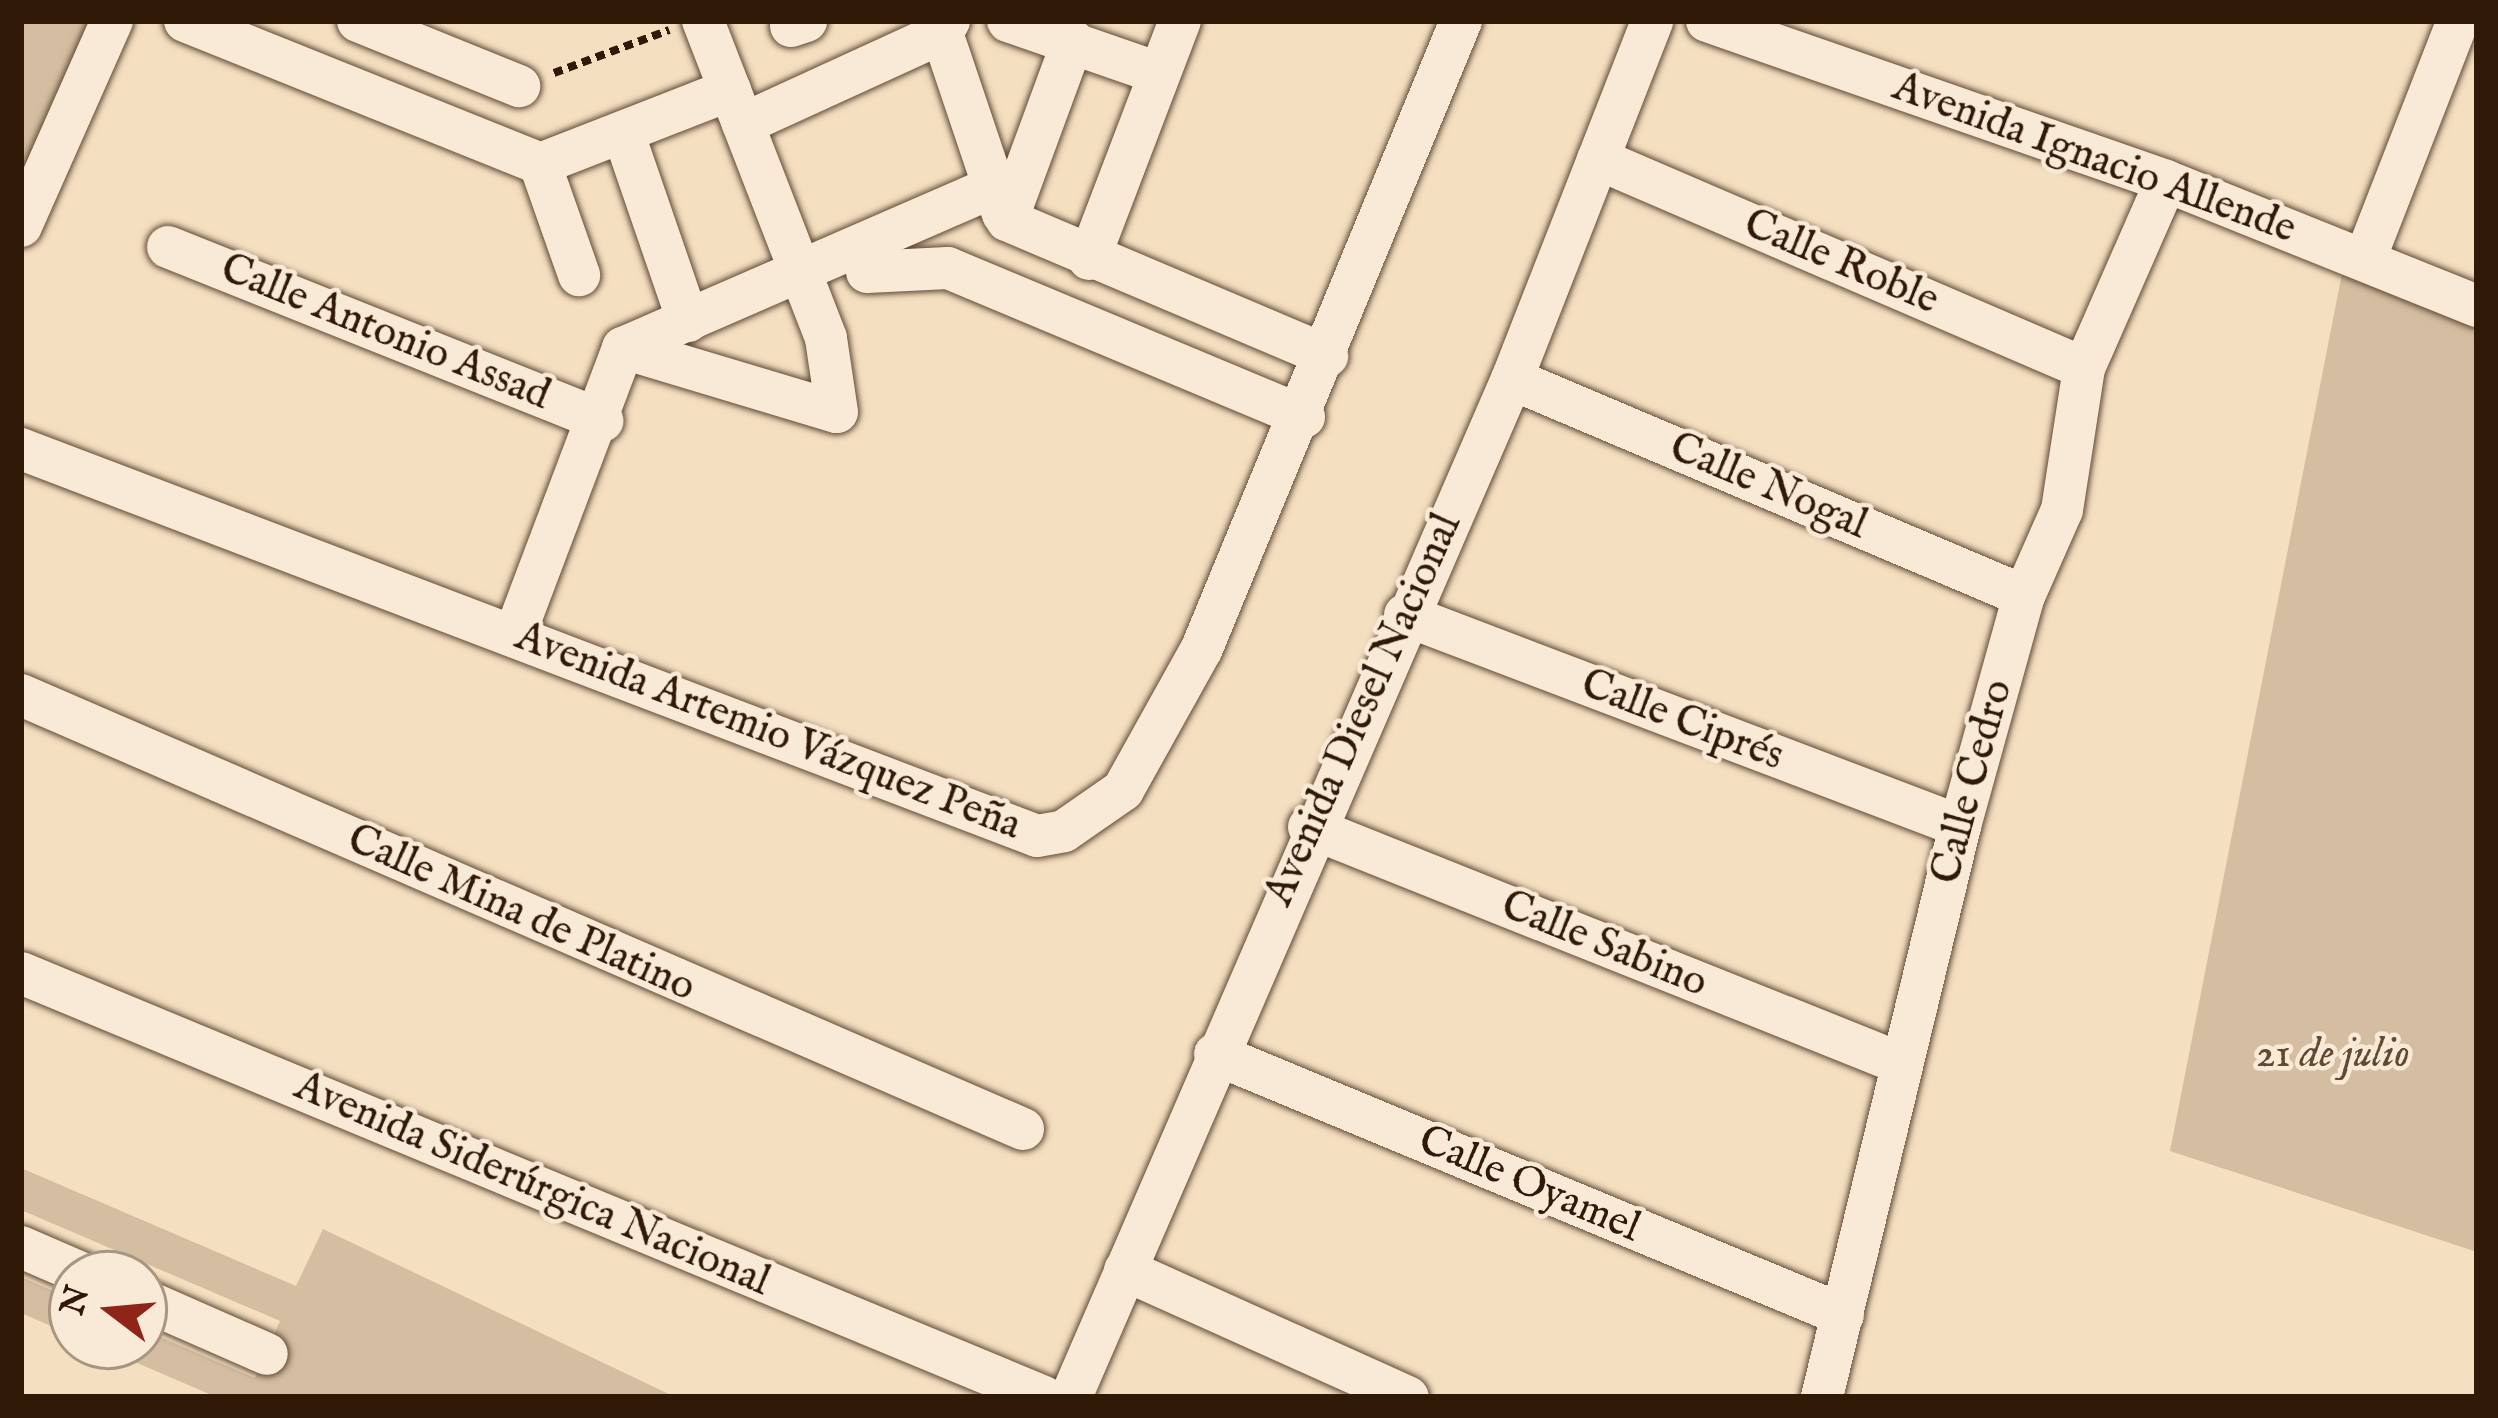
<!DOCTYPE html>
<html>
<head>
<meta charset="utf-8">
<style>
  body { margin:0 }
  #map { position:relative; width:2498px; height:1418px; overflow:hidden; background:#f5dfc1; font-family:"IM FELL English",serif }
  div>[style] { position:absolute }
  .green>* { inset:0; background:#d4bda1 }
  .path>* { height:8px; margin-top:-4px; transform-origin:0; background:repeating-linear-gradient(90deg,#301906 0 9px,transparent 0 15px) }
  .roads { filter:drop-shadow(0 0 3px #614a35) drop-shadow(0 0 3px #614a35) }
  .minor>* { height:42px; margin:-21px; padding:0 21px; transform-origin:21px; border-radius:21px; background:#f8ead7 }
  span { translate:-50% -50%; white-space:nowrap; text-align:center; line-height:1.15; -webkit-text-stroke:9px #f8ead7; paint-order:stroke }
  .street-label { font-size:42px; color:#301906 }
  .park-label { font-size:42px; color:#614a34; font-style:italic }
  .frame { position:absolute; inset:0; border:24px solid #301906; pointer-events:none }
  .north { position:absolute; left:48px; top:1250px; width:120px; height:120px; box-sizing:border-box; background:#f8ead7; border:3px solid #a89683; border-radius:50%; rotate:286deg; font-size:33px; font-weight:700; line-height:48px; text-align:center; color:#301906 }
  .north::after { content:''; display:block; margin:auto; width:42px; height:54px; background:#8f2418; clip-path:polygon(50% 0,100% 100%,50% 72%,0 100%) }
</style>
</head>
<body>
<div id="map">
  <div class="green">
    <div style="clip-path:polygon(21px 21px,100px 21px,21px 215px)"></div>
    <div style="clip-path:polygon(2346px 253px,2477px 307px,2477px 1252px,2170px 1151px)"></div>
    <div style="clip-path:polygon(21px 1168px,296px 1286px,323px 1229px,675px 1397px,216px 1397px,98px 1346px,144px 1346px,144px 1330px,255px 1378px,280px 1321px,21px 1210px)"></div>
    <div style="clip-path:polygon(21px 1277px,72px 1299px,72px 1335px,21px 1313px)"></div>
  </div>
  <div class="path">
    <div style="left:554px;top:73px;width:123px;rotate:-20.5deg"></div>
  </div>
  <div class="roads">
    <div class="minor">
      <div style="left:185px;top:21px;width:383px;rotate:21.9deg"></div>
      <div style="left:540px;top:164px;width:204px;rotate:-21.3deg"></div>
      <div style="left:358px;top:21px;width:174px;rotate:22deg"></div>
      <div style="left:949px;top:21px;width:14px;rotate:120deg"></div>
      <div style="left:942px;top:33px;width:191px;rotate:71.4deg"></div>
      <div style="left:1008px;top:21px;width:159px;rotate:19.1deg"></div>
      <div style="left:1707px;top:21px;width:486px;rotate:19.2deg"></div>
      <div style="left:2166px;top:181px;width:335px;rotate:21.9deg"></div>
      <div style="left:791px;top:26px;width:16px;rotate:-18deg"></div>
      <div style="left:743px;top:124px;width:219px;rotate:-24.6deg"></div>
      <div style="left:623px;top:132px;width:200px;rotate:71deg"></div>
      <div style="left:1598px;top:159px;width:529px;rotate:23.27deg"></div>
      <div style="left:540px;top:164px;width:118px;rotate:70.6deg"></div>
      <div style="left:1007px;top:220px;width:348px;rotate:23deg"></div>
      <div style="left:1007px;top:220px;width:191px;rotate:-69.8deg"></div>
      <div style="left:21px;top:226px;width:224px;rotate:-66.1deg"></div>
      <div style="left:168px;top:247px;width:468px;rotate:21.8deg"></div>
      <div style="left:1089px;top:259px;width:255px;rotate:-69.1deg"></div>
      <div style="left:2365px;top:259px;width:256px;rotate:-68.7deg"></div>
      <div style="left:867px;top:272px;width:81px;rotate:-2.8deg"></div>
      <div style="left:948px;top:268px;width:386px;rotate:22.7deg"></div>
      <div style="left:623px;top:348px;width:223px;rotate:16.7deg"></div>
      <div style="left:837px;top:412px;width:75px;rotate:-98.5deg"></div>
      <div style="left:826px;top:338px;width:340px;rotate:-111.2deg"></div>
      <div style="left:623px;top:348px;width:398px;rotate:-23.5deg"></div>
      <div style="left:1512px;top:379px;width:556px;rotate:22.97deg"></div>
      <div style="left:21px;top:449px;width:1087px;rotate:20.85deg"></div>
      <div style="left:1037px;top:836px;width:27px;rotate:-10deg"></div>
      <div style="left:1064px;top:831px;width:72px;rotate:-34.8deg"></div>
      <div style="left:1123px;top:790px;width:162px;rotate:-60.9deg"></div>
      <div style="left:1202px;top:648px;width:678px;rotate:-67.56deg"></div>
      <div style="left:1405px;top:615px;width:594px;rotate:20.82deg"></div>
      <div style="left:515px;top:634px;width:306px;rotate:-69.3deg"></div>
      <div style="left:21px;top:695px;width:1092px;rotate:23.42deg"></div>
      <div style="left:1309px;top:827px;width:636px;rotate:21.77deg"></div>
      <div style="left:21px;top:973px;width:1107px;rotate:22.51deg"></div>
      <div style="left:1215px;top:1054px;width:680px;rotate:22.57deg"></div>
      <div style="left:21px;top:1247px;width:68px;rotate:23.5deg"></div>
      <div style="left:1125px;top:1270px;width:310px;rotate:24.2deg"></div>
      <div style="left:144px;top:1300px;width:134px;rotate:23.7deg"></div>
      <div style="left:1071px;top:1397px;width:1109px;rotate:-66.58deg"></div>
      <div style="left:1512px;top:379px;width:384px;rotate:-68.6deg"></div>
      <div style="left:1822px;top:1397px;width:587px;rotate:-76.41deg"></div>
      <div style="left:1960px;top:826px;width:239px;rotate:-74.5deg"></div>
      <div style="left:2024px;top:596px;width:94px;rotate:-66.2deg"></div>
      <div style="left:2062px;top:510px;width:144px;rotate:-81.2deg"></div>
      <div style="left:2084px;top:368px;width:204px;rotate:-66.3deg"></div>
    </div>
  </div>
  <div class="street-label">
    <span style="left:2094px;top:159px;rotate:20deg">Avenida Ignacio Allende</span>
    <span style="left:1841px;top:263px;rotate:23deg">Calle Roble</span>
    <span style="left:385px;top:333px;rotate:22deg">Calle Antonio Assad</span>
    <span style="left:1768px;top:487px;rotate:23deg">Calle Nogal</span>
    <span style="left:1364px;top:710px;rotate:-66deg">Avenida Diesel Nacional</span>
    <span style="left:1682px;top:721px;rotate:21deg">Calle Ciprés</span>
    <span style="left:768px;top:732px;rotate:21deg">Avenida Artemio Vázquez Peña</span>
    <span style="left:1973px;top:782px;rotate:-75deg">Calle Cedro</span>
    <span style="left:521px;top:914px;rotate:24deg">Calle Mina de Platino</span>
    <span style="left:1604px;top:945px;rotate:22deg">Calle Sabino</span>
    <span style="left:532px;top:1185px;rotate:23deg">Avenida Siderúrgica Nacional</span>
    <span style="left:1529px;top:1185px;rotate:23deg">Calle Oyamel</span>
  </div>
  <div class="park-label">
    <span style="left:2333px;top:1055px">21 de julio</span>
  </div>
  <div class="frame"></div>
  <div class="north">N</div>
</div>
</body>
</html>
